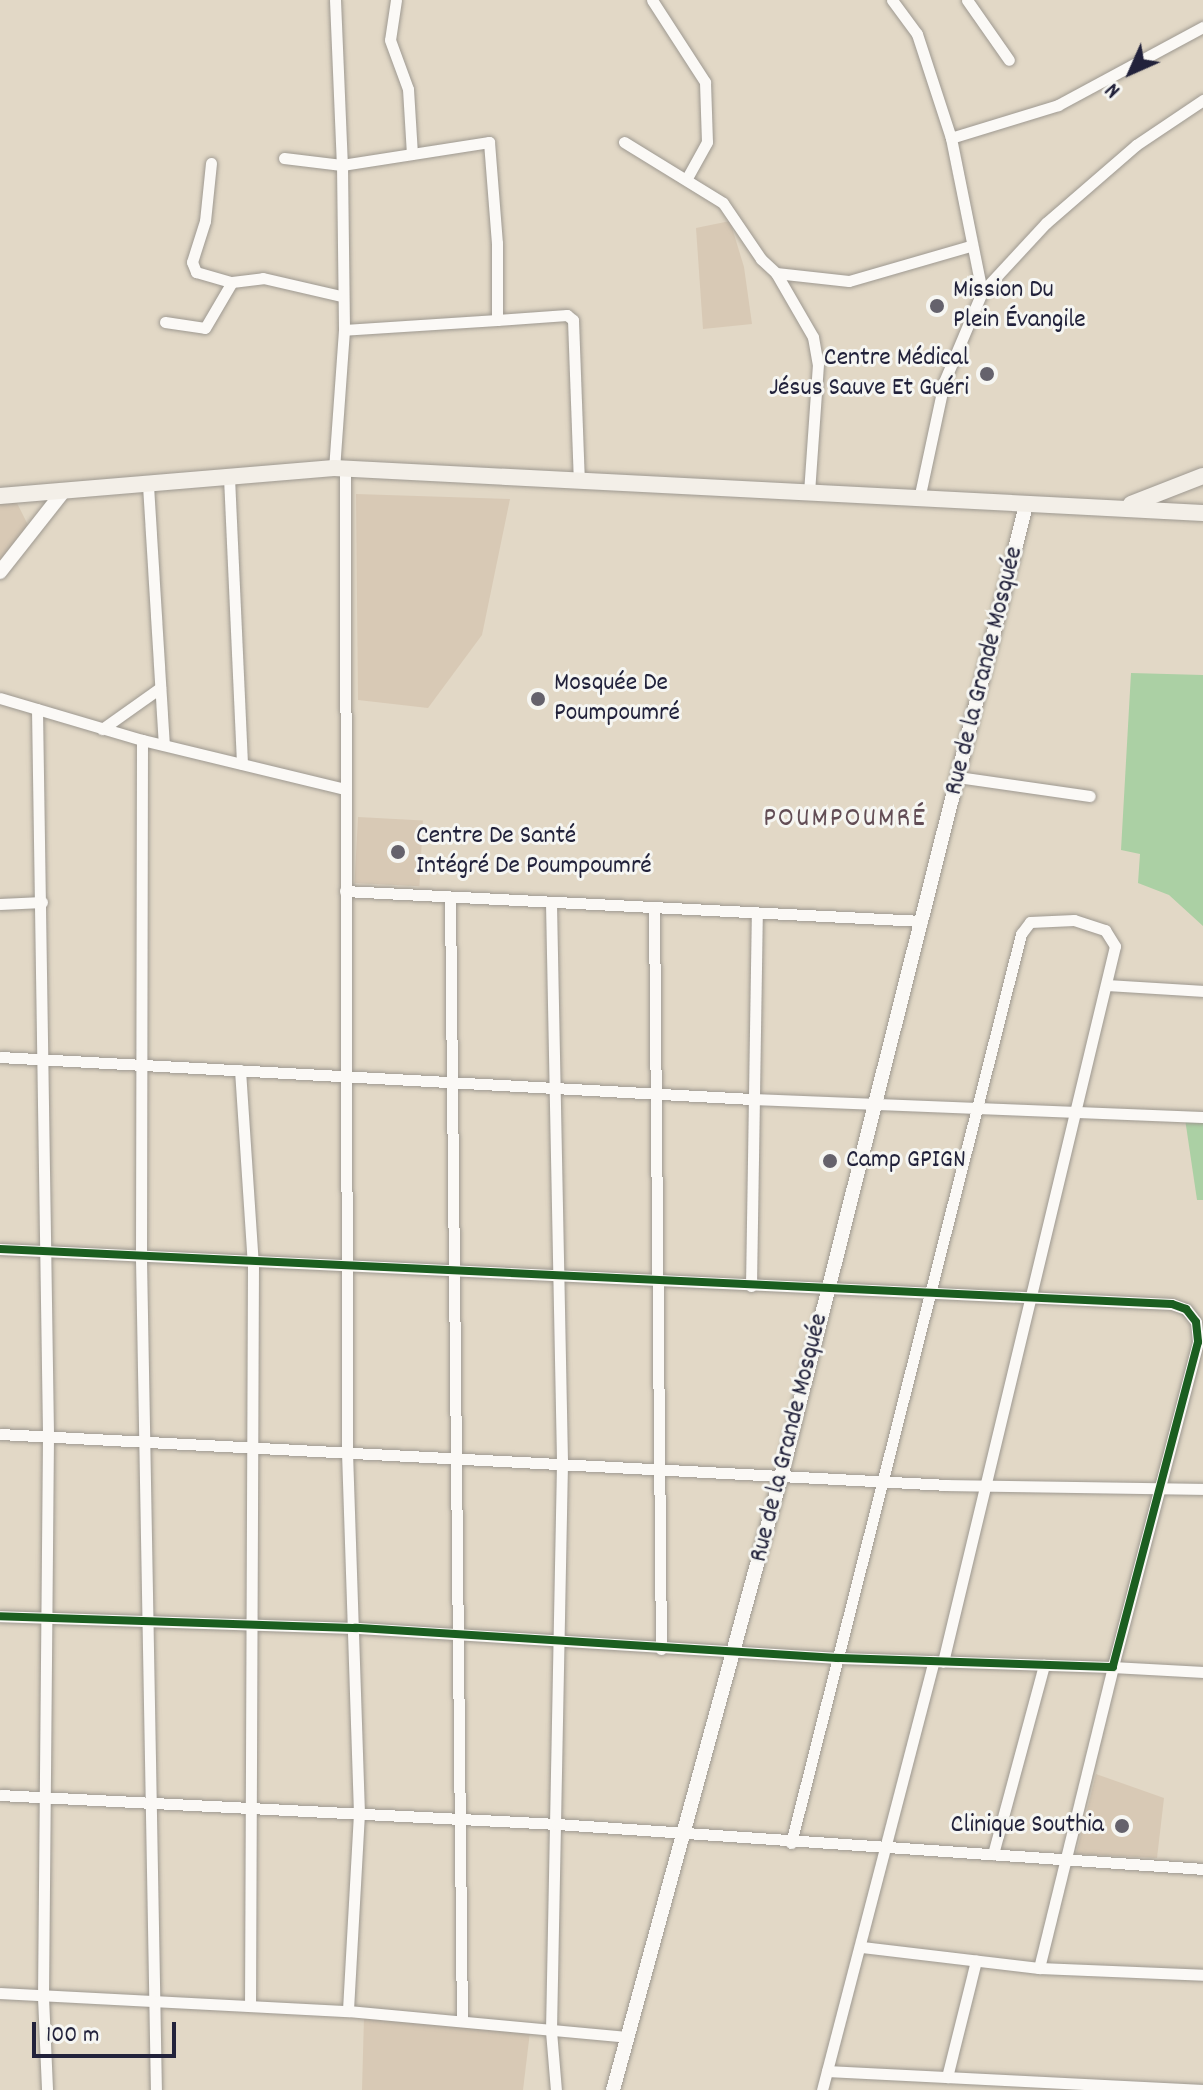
<!DOCTYPE html>
<html>
<head>
<meta charset="utf-8">
<style>
  body { margin:0 }
  #map { position:relative; width:1203px; height:2090px; overflow:hidden; background:#e2d8c6; font-family:Dekko,sans-serif }
  div>[style] { position:absolute }
  .built>* { inset:0; background:#d8c9b5; transform-origin:0 0 }
  .green>* { inset:0; background:#abd0a4 }
  .roads { filter:drop-shadow(0 0 2px #9e9991) drop-shadow(0 0 2px #9e9991) }
  .minor>* { height:11px; margin:-5.5px; padding:0 5.5px; transform-origin:5.5px; border-radius:5.5px; background:#fbf9f6 }
  .tertiary>* { height:14px; margin:-7px; padding:0 7px; transform-origin:7px; border-radius:7px; background:#fbf9f6 }
  .secondary>* { height:16px; margin:-8px; padding:0 8px; transform-origin:8px; border-radius:8px; background:#f3efe8 }
  .cycleway>* { height:8px; margin:-4px; padding:0 4px; transform-origin:4px; border-radius:4px; background:#1b5e20 }
  .dots>* { width:22px; height:22px; translate:-50% -50%; box-sizing:border-box; border:4px solid #f6f6f2; border-radius:50% }
  span { translate:-50% -50%; white-space:nowrap; text-align:center; line-height:1.15; -webkit-text-stroke:6px #f6f6f2; paint-order:stroke }
  .poi-label { font-size:26px; color:#22223b }
  .left { translate:0 -50%; text-align:left }
  .right { translate:-100% -50%; text-align:right }
  .street-label { font-size:26px; color:#22223b }
  .neighbourhood-label { font-size:28px; color:#624d55; letter-spacing:2px }
  .north { position:absolute; left:1091px; top:32px; width:80px; height:80px; -webkit-text-stroke:6px #f6f6f2; paint-order:stroke; rotate:225deg; font-size:22px; font-weight:700; line-height:32px; text-align:center; color:#22223b }
  .north::after { content:''; display:block; margin:auto; width:28px; height:36px; background:#22223b; clip-path:polygon(50% 0,100% 100%,50% 72%,0 100%) }
  .scale { position:absolute; left:32px; top:2022px; width:144px; height:36px; box-sizing:border-box; border:4px solid #22223b; border-top:0; padding-left:10px; font-size:24px; line-height:28px; white-space:nowrap; color:#22223b; -webkit-text-stroke:6px #f6f6f2; paint-order:stroke }
</style>
</head>
<body>
<div id="map">
  <div class="built">
    <div style="clip-path:polygon(730px 221px,744px 267px,752px 324px,703px 329px,696px 228px)"></div>
    <div style="clip-path:polygon(356px 494px,510px 499px,482px 635px,428px 708px,358px 700px)"></div>
    <div style="clip-path:polygon(0 503px,17px 503px,28px 525px,0 563px)"></div>
    <div style="left:358px;top:817px;width:65px;height:66px;rotate:3deg"></div>
    <div style="clip-path:polygon(1096px 1774px,1164px 1798px,1157px 1858px,1076px 1854px)"></div>
    <div style="clip-path:polygon(364px 2017px,530px 2032px,523px 2090px,362px 2090px)"></div>
  </div>
  <div class="green">
    <div style="clip-path:polygon(1131px 673px,1203px 675px,1203px 926px,1169px 895px,1138px 883px,1140px 854px,1121px 850px)"></div>
    <div style="clip-path:polygon(1184px 1112px,1203px 1112px,1203px 1200px,1197px 1200px)"></div>
  </div>
  <div class="roads">
    <div class="minor">
      <div style="left:335px;top:0;width:165px;rotate:87.6deg"></div>
      <div style="left:342px;top:165px;width:149px;rotate:-8.9deg"></div>
      <div style="left:489px;top:142px;width:101px;rotate:85.5deg"></div>
      <div style="left:497px;top:243px;width:77px;rotate:90deg"></div>
      <div style="left:497px;top:320px;width:153px;rotate:176.3deg"></div>
      <div style="left:396px;top:0;width:40px;rotate:98.5deg"></div>
      <div style="left:390px;top:40px;width:52px;rotate:69.8deg"></div>
      <div style="left:408px;top:89px;width:65px;rotate:86.5deg"></div>
      <div style="left:652px;top:0;width:98px;rotate:57.1deg"></div>
      <div style="left:705px;top:82px;width:60px;rotate:88.1deg"></div>
      <div style="left:707px;top:142px;width:39px;rotate:119deg"></div>
      <div style="left:892px;top:0;width:42px;rotate:53.7deg"></div>
      <div style="left:917px;top:34px;width:109px;rotate:71.9deg"></div>
      <div style="left:951px;top:138px;width:157px;rotate:78.6deg"></div>
      <div style="left:967px;top:0;width:73px;rotate:55deg"></div>
      <div style="left:951px;top:138px;width:112px;rotate:-17.1deg"></div>
      <div style="left:1058px;top:105px;width:165px;rotate:-28.3deg"></div>
      <div style="left:624px;top:142px;width:116px;rotate:31.6deg"></div>
      <div style="left:723px;top:203px;width:68px;rotate:55.8deg"></div>
      <div style="left:761px;top:259px;width:21px;rotate:43deg"></div>
      <div style="left:776px;top:273px;width:73px;rotate:6.3deg"></div>
      <div style="left:849px;top:281px;width:126px;rotate:-16.1deg"></div>
      <div style="left:284px;top:158px;width:58px;rotate:6.9deg"></div>
      <div style="left:342px;top:165px;width:165px;rotate:89.3deg"></div>
      <div style="left:344px;top:330px;width:138px;rotate:94.1deg"></div>
      <div style="left:211px;top:163px;width:58px;rotate:95.9deg"></div>
      <div style="left:205px;top:221px;width:43px;rotate:107.6deg"></div>
      <div style="left:192px;top:262px;width:11px;rotate:68deg"></div>
      <div style="left:196px;top:272px;width:37px;rotate:16deg"></div>
      <div style="left:232px;top:282px;width:31px;rotate:-7deg"></div>
      <div style="left:263px;top:278px;width:80px;rotate:13deg"></div>
      <div style="left:776px;top:273px;width:74px;rotate:60deg"></div>
      <div style="left:813px;top:337px;width:27px;rotate:80deg"></div>
      <div style="left:818px;top:364px;width:128px;rotate:94deg"></div>
      <div style="left:497px;top:320px;width:70px;rotate:-4.1deg"></div>
      <div style="left:567px;top:315px;width:8px;rotate:40deg"></div>
      <div style="left:573px;top:320px;width:162px;rotate:87.9deg"></div>
      <div style="left:165px;top:322px;width:40px;rotate:8.5deg"></div>
      <div style="left:205px;top:328px;width:53px;rotate:-59.6deg"></div>
      <div style="left:345px;top:469px;width:983px;rotate:89.88deg"></div>
      <div style="left:347px;top:1452px;width:361px;rotate:88.1deg"></div>
      <div style="left:359px;top:1813px;width:198px;rotate:93.2deg"></div>
      <div style="left:348px;top:2011px;width:280px;rotate:5.3deg"></div>
      <div style="left:229px;top:477px;width:287px;rotate:87.4deg"></div>
      <div style="left:148px;top:485px;width:260px;rotate:86.5deg"></div>
      <div style="left:919px;top:499px;width:120px;rotate:-77.9deg"></div>
      <div style="left:944px;top:382px;width:98px;rotate:-67.1deg"></div>
      <div style="left:982px;top:292px;width:94px;rotate:-47.2deg"></div>
      <div style="left:1046px;top:223px;width:119px;rotate:-40.9deg"></div>
      <div style="left:1136px;top:145px;width:81px;rotate:-33.9deg"></div>
      <div style="left:0;top:698px;width:148px;rotate:16.5deg"></div>
      <div style="left:142px;top:740px;width:209px;rotate:13.6deg"></div>
      <div style="left:37px;top:709px;width:728px;rotate:89.13deg"></div>
      <div style="left:48px;top:1437px;width:560px;rotate:90.51deg"></div>
      <div style="left:43px;top:1997px;width:93px;rotate:87.5deg"></div>
      <div style="left:102px;top:729px;width:71px;rotate:-35.3deg"></div>
      <div style="left:142px;top:740px;width:519px;rotate:90.11deg"></div>
      <div style="left:141px;top:1259px;width:831px;rotate:88.97deg"></div>
      <div style="left:958px;top:777px;width:133px;rotate:8.2deg"></div>
      <div style="left:345px;top:891px;width:578px;rotate:2.98deg"></div>
      <div style="left:450px;top:898px;width:1120px;rotate:89.39deg"></div>
      <div style="left:551px;top:903px;width:560px;rotate:88.87deg"></div>
      <div style="left:562px;top:1463px;width:568px;rotate:91.11deg"></div>
      <div style="left:551px;top:2031px;width:59px;rotate:85.2deg"></div>
      <div style="left:0;top:904px;width:42px;rotate:-2.7deg"></div>
      <div style="left:654px;top:909px;width:740px;rotate:89.46deg"></div>
      <div style="left:1108px;top:985px;width:95px;rotate:3.6deg"></div>
      <div style="left:0;top:1057px;width:753px;rotate:3.2deg"></div>
      <div style="left:752px;top:1099px;width:451px;rotate:2.3deg"></div>
      <div style="left:240px;top:1070px;width:194px;rotate:86.2deg"></div>
      <div style="left:253px;top:1264px;width:741px;rotate:90.23deg"></div>
      <div style="left:0;top:1249px;width:1173px;rotate:2.69deg"></div>
      <div style="left:1172px;top:1304px;width:15px;rotate:20deg"></div>
      <div style="left:1186px;top:1309px;width:16px;rotate:52deg"></div>
      <div style="left:1196px;top:1322px;width:20px;rotate:84deg"></div>
      <div style="left:1198px;top:1342px;width:336px;rotate:104.7deg"></div>
      <div style="left:1113px;top:1667px;width:276px;rotate:-178.1deg"></div>
      <div style="left:837px;top:1658px;width:482px;rotate:-176.4deg"></div>
      <div style="left:356px;top:1628px;width:356px;rotate:-178.1deg"></div>
      <div style="left:751px;top:1286px;width:372px;rotate:-89.1deg"></div>
      <div style="left:0;top:1434px;width:949px;rotate:3.08deg"></div>
      <div style="left:948px;top:1485px;width:255px;rotate:0.9deg"></div>
      <div style="left:0;top:1795px;width:558px;rotate:2.98deg"></div>
      <div style="left:557px;top:1824px;width:648px;rotate:3.98deg"></div>
      <div style="left:791px;top:1843px;width:938px;rotate:-75.8deg"></div>
      <div style="left:1021px;top:934px;width:15px;rotate:-53deg"></div>
      <div style="left:1030px;top:922px;width:44px;rotate:-2.6deg"></div>
      <div style="left:1074px;top:920px;width:33px;rotate:18deg"></div>
      <div style="left:1105px;top:930px;width:19px;rotate:58deg"></div>
      <div style="left:1115px;top:946px;width:736px;rotate:103.51deg"></div>
      <div style="left:993px;top:1854px;width:196px;rotate:-74.9deg"></div>
      <div style="left:862px;top:1947px;width:178px;rotate:6.8deg"></div>
      <div style="left:1039px;top:1968px;width:164px;rotate:2.4deg"></div>
      <div style="left:1039px;top:1968px;width:310px;rotate:-76.2deg"></div>
      <div style="left:1113px;top:1667px;width:90px;rotate:3.2deg"></div>
      <div style="left:0;top:1993px;width:348px;rotate:3deg"></div>
      <div style="left:827px;top:2071px;width:376px;rotate:2.9deg"></div>
      <div style="left:947px;top:2077px;width:120px;rotate:-76deg"></div>
      <div style="left:822px;top:2090px;width:443px;rotate:-75.4deg"></div>
    </div>
    <div class="tertiary">
      <div style="left:0;top:572px;width:102px;rotate:-51.8deg"></div>
      <div style="left:613px;top:2090px;width:640px;rotate:-74.68deg"></div>
      <div style="left:782px;top:1473px;width:998px;rotate:-75.85deg"></div>
    </div>
    <div class="secondary">
      <div style="left:0;top:496px;width:335px;rotate:-4.8deg"></div>
      <div style="left:334px;top:468px;width:870px;rotate:2.96deg"></div>
      <div style="left:1131px;top:504px;width:77px;rotate:-21.3deg"></div>
    </div>
  </div>
  <div class="cycleway">
    <div style="left:0;top:1249px;width:1173px;rotate:2.69deg"></div>
    <div style="left:1172px;top:1304px;width:15px;rotate:20deg"></div>
    <div style="left:1186px;top:1309px;width:16px;rotate:52deg"></div>
    <div style="left:1196px;top:1322px;width:20px;rotate:84deg"></div>
    <div style="left:1198px;top:1342px;width:336px;rotate:104.7deg"></div>
    <div style="left:1113px;top:1667px;width:276px;rotate:-178.1deg"></div>
    <div style="left:837px;top:1658px;width:482px;rotate:-176.4deg"></div>
    <div style="left:356px;top:1628px;width:356px;rotate:-178.1deg"></div>
  </div>
  <div class="dots">
    <div style="left:937px;top:306px;background:#65626c"></div>
    <div style="left:987px;top:374px;background:#65626c"></div>
    <div style="left:538px;top:699px;background:#65626c"></div>
    <div style="left:398px;top:852px;background:#65626c"></div>
    <div style="left:830px;top:1161px;background:#65626c"></div>
    <div style="left:1122px;top:1826px;background:#65626c"></div>
  </div>
  <div class="poi-label">
    <span class="left" style="left:953px;top:306px">Mission Du<br>Plein Évangile</span>
    <span class="right" style="left:969px;top:374px">Centre Médical<br>Jésus Sauve Et Guéri</span>
    <span class="left" style="left:554px;top:699px">Mosquée De<br>Poumpoumré</span>
    <span class="left" style="left:416px;top:852px">Centre De Santé<br>Intégré De Poumpoumré</span>
    <span class="left" style="left:846px;top:1161px">Camp GPIGN</span>
    <span class="right" style="left:1104px;top:1826px">Clinique Southia</span>
  </div>
  <div class="street-label">
    <span style="left:985px;top:671px;rotate:-76deg">Rue de la Grande Mosquée</span>
    <span style="left:790px;top:1438px;rotate:-76deg">Rue de la Grande Mosquée</span>
  </div>
  <div class="neighbourhood-label">
    <span style="left:845px;top:820px">POUMPOUMRÉ</span>
  </div>
  <div class="north">N</div>
  <div class="scale">100 m</div>
</div>
</body>
</html>
